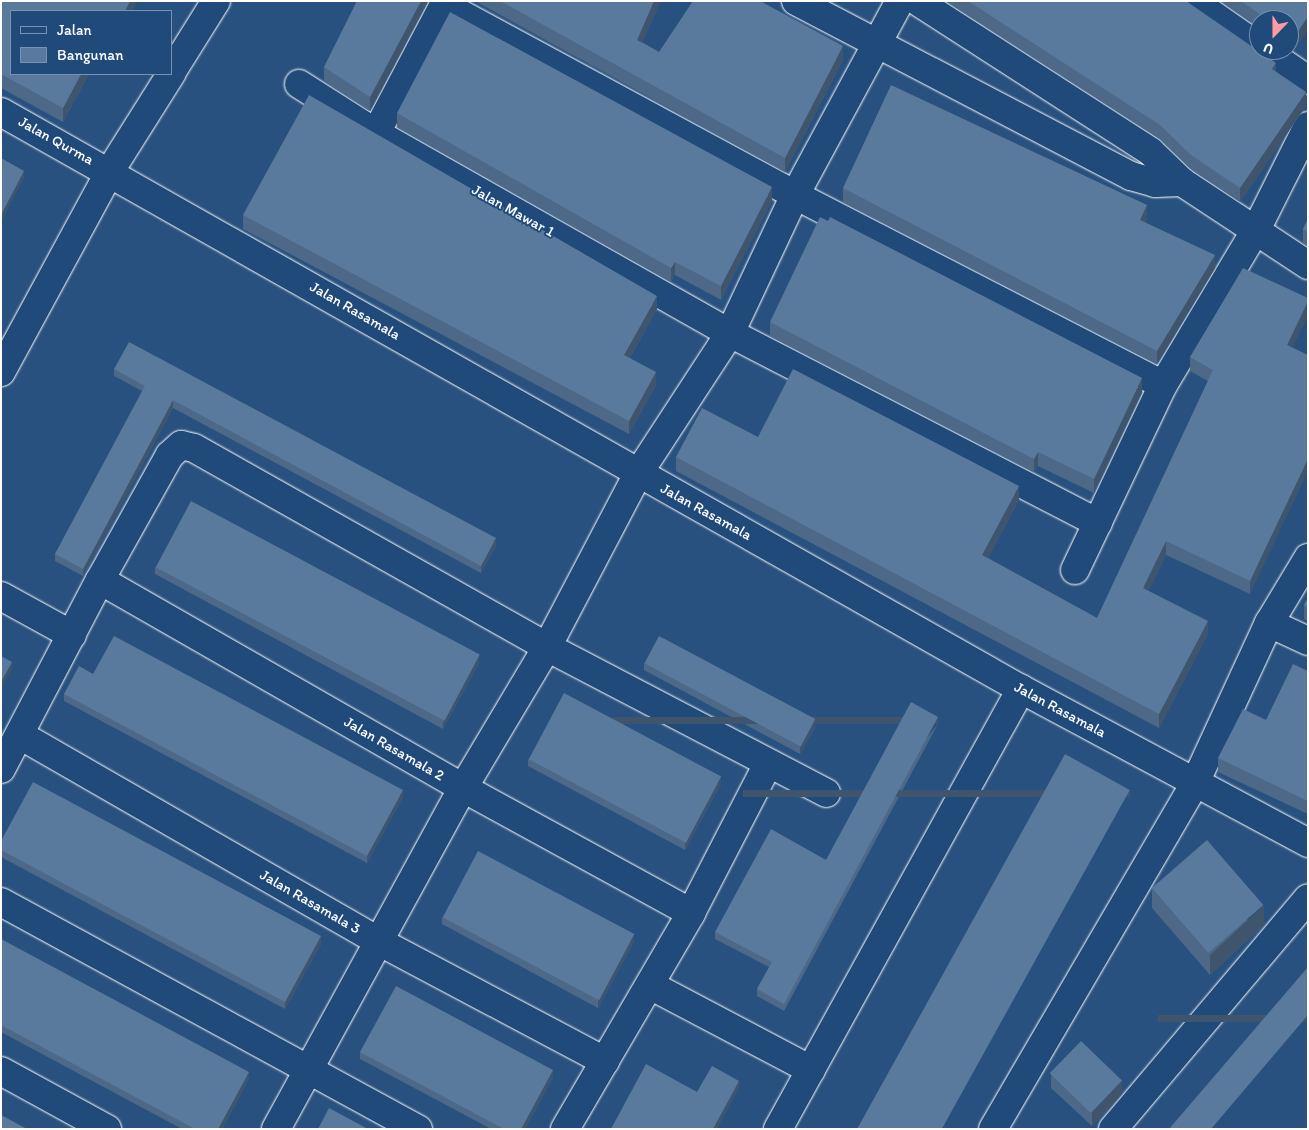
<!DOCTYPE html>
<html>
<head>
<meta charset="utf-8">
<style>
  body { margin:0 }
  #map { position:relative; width:1309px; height:1130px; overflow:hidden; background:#28517f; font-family:Itim,sans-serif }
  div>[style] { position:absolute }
  .roads { filter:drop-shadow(0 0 1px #fff) drop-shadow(0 0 1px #fff) }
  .street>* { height:28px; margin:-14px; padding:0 14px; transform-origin:14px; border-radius:14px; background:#1f4a7a }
  .wall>* { inset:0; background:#4d6987 }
  .shaded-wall>* { inset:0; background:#3f556e; transform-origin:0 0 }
  .building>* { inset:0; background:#5a7a9d; transform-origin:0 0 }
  span { translate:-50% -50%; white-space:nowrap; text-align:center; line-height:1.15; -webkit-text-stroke:4px #1f4a7a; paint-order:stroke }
  .street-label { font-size:15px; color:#fff }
  .frame { position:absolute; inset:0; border:2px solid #fff; pointer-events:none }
  .legend { position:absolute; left:10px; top:10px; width:162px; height:65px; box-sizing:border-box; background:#1f4a7a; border:1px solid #7992af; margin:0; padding:6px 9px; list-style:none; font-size:15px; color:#fff }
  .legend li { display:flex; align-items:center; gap:10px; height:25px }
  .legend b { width:25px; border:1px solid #7992af }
  .north { position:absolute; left:1249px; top:10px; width:50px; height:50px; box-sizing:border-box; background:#1f4a7a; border:1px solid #7992af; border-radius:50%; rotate:202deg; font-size:14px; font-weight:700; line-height:20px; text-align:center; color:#fff }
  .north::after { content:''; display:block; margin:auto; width:18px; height:22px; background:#ff9aa2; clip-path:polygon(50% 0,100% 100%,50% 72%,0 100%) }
</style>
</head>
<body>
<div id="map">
  <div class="roads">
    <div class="street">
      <div style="left:796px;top:1px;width:378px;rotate:27.6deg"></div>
      <div style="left:1131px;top:176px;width:25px;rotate:16deg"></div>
      <div style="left:1155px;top:183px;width:27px;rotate:-2deg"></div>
      <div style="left:917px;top:1px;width:278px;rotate:32.8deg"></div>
      <div style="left:1151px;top:152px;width:43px;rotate:44.1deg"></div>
      <div style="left:1182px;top:182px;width:151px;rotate:33.4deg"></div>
      <div style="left:1193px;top:1px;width:80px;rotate:34.9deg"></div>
      <div style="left:444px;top:5px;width:399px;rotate:28.4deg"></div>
      <div style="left:795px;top:195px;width:414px;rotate:27.3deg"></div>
      <div style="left:1264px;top:50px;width:53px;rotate:34.3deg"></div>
      <div style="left:171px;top:73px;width:85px;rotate:-58deg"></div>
      <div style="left:299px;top:84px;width:91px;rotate:32.5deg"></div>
      <div style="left:376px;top:133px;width:407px;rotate:29.5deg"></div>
      <div style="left:730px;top:333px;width:414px;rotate:27.3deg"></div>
      <div style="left:1px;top:112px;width:1172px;rotate:29.5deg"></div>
      <div style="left:1021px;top:689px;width:326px;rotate:28.2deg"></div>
      <div style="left:376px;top:133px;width:149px;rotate:-62.1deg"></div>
      <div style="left:1px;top:372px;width:229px;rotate:-61.5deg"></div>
      <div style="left:110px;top:171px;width:115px;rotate:-57.8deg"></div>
      <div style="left:1075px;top:570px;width:205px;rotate:-64.6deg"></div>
      <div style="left:1163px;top:385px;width:183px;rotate:-59.1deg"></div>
      <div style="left:1257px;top:228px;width:114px;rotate:-63.4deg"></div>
      <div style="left:100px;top:580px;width:418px;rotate:29.8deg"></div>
      <div style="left:463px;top:788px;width:260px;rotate:28.7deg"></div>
      <div style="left:1px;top:596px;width:81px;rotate:28.8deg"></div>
      <div style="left:1269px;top:623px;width:43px;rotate:24.8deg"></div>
      <div style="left:20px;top:735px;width:413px;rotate:29.9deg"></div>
      <div style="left:378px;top:941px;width:257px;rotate:27.9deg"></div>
      <div style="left:1px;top:769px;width:213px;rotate:-62.4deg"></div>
      <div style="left:100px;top:580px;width:143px;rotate:-60.8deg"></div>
      <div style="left:170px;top:455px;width:15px;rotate:-42deg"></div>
      <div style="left:181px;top:445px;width:13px;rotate:13deg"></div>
      <div style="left:194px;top:448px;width:405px;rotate:29.4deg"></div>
      <div style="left:547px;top:647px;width:315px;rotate:27.6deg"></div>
      <div style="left:1px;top:902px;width:475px;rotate:28.6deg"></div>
      <div style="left:650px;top:985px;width:182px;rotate:27.8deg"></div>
      <div style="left:1px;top:1071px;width:121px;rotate:28.7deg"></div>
      <div style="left:276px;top:1129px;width:389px;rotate:-61.3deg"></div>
      <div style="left:463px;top:788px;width:164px;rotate:-59.2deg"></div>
      <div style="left:547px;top:647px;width:195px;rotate:-62.3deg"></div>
      <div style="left:638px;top:474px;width:168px;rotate:-56.9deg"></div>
      <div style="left:730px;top:333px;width:153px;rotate:-64.8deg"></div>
      <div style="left:795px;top:195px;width:221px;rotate:-61.6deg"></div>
      <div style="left:565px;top:1129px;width:250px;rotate:-59.7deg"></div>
      <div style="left:691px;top:913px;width:168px;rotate:-62.7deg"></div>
      <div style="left:778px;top:1129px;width:503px;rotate:-61.09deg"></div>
      <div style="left:993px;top:1129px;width:401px;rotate:-59.7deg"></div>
      <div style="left:1195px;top:783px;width:176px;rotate:-65.2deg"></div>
      <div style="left:1269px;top:623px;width:76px;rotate:-59deg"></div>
      <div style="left:1113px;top:1129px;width:302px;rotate:-49.8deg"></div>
    </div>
  </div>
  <div class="wall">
    <div style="clip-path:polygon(1px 1px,137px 1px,132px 11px,11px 74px,89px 74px,63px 122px,1px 88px)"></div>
    <div style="clip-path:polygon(357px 1px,428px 1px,370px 111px,324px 81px,324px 67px)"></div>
    <div style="clip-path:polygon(475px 1px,661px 1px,642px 42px,659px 52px,843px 60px,785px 172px)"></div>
    <div style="clip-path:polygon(946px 1px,1186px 1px,1276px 72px,1306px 106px,1240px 202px,1191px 169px,1160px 139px)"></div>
    <div style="clip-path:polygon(1221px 1px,1308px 1px,1294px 51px,1289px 48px,1289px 20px,1259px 20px,1259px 27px)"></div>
    <div style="clip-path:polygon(397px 113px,772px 201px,721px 300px,675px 275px,671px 282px,397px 127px)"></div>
    <div style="clip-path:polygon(843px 188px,1147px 219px,1145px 222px,1215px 268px,1157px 364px,843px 202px)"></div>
    <div style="clip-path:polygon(243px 215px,657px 309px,630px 358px,656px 385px,629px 434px,243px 229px)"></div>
    <div style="clip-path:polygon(1308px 219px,1308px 246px,1303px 243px,1303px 229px)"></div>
    <div style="clip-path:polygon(1308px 298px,1308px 315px,1292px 347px,1250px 594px,1166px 555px,1148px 591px,1208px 634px,1159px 728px,676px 471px,676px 457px,758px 437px,1019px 500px,988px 558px,1097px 618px,1208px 381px,1190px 371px,1190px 357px)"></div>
    <div style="clip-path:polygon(770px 322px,1142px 392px,1094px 493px,1038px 466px,1034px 472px,770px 336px)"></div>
    <div style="clip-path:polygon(114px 369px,496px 546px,481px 573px,173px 408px,83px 576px,55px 561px,55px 554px,142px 391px,114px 376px)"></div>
    <div style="clip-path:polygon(155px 567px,479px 663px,443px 729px,155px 574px)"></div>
    <div style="clip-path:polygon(1308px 598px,1308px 621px,1304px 619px,1304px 605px)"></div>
    <div style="clip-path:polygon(644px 663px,815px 727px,800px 754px,644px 670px)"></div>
    <div style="clip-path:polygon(1308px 671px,1308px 814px,1218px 772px,1218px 758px,1266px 720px)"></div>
    <div style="clip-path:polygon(93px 674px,403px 797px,367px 863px,64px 701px,64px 694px)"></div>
    <div style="clip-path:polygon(938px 724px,784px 1011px,757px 996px,757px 989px,769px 967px,715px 939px,715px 932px,826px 860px)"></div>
    <div style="clip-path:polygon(528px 759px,721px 784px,685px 850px,528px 766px)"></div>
    <div style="clip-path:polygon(1px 841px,321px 944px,285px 1009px,1px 857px)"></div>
    <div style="clip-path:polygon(1152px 888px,1264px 925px,1210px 975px,1152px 908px)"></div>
    <div style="clip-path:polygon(442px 917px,634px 942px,598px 1008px,442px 924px)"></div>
    <div style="clip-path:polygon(1px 939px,249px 1079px,222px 1129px,182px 1129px,1px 1032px)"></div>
    <div style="clip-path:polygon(360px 1052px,553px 1077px,525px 1129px,491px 1129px,360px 1059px)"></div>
    <div style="clip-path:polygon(1051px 1074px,1122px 1094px,1092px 1126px,1051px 1088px)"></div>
  </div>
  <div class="shaded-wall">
    <div style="clip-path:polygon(130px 1px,137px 1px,132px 11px,125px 11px)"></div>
    <div style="clip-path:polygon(421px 1px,428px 1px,370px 111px,370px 97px)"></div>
    <div style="clip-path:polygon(654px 1px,661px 1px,637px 53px,637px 40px)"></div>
    <div style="clip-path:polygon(1308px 17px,1308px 30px,1294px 51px,1294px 37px)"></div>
    <div style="clip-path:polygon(843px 46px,843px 60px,785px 172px,785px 158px)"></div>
    <div style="clip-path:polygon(1276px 63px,1276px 77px,1272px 69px)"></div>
    <div style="clip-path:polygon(81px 74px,89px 74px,63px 122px,63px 108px)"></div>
    <div style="clip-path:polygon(1306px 92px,1306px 106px,1240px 202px,1240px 188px)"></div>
    <div style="clip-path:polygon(24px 171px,24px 178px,1px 222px,1px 215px)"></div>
    <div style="clip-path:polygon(772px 187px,772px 201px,721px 300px,721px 286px)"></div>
    <div style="clip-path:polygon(1147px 205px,1147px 219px,1140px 233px,1140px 220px)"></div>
    <div style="clip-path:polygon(1215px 255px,1215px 268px,1157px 364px,1157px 351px)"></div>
    <div style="clip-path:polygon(675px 262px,675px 275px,671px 282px,671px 268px)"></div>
    <div style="clip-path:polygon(657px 296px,657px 309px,624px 369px,624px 355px)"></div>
    <div style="clip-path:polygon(1308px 301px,1308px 315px,1287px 359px,1287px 345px)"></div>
    <div style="clip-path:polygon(656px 372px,656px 385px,629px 434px,629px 421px)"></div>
    <div style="clip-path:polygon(1142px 378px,1142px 392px,1094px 493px,1094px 479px)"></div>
    <div style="clip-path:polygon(173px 400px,173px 408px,83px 576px,83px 569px)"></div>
    <div style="clip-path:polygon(1038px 452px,1038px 466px,1034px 472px,1034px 459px)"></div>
    <div style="clip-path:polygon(1308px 459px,1308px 472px,1250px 594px,1250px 581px)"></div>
    <div style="clip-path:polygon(1019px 486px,1019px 500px,982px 569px,982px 555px)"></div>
    <div style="clip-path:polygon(496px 538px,496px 546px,481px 573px,481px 566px)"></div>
    <div style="clip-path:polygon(1166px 541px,1166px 555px,1143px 602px,1143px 588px)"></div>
    <div style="clip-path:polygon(1208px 621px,1208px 634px,1159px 728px,1159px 714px)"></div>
    <div style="clip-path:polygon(479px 656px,479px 663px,443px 729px,443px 722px)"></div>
    <div style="clip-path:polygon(12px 662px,12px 669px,1px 689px,1px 682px)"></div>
    <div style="left:938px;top:717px;width:7px;height:326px;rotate:90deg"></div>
    <div style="clip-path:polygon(815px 720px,815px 727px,800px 754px,800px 747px)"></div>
    <div style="clip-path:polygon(721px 777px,721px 784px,685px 850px,685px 843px)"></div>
    <div style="clip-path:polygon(403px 790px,403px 797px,367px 863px,367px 856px)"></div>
    <div style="left:1130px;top:790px;width:7px;height:387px;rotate:90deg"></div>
    <div style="clip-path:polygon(1264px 905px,1264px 925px,1210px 975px,1210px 955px)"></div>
    <div style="clip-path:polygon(634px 935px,634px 942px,598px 1008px,598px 1001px)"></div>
    <div style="clip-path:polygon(321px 936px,321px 944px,285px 1009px,285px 1002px)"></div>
    <div style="left:1308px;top:1015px;width:7px;height:150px;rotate:90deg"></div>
    <div style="clip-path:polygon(553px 1070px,553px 1077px,525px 1129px,521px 1129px)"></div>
    <div style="clip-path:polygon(249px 1072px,249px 1079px,222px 1129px,218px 1129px)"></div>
    <div style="clip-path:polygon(1122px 1080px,1122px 1094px,1092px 1126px,1092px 1112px)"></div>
    <div style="clip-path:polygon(739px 1081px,739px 1088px,717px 1129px,713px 1129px)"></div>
  </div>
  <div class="building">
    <div style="clip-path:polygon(1px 1px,130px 1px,125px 11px,11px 11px,11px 74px,81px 74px,63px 108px,1px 74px)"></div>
    <div style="clip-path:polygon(357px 1px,421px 1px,370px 97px,324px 67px)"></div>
    <div style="clip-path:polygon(500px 1px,654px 1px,637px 40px,659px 52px,693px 1px,760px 1px,843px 46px,785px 158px)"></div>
    <div style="clip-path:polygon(968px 1px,1186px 1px,1276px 63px,1272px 69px,1306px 92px,1240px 188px,1191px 155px,1160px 125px)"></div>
    <div style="clip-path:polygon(1241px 1px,1308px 1px,1308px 17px,1294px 37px,1289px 34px,1289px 20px,1268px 20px)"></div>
    <div style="clip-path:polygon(450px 12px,772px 187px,721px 286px,675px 262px,671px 268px,397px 113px)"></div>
    <div style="clip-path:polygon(891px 85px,1147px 205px,1140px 220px,1215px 255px,1157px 351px,843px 188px)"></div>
    <div style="clip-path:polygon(309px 95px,657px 296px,624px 355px,656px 372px,629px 421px,243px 215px)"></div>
    <div style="clip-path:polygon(1px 158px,24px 171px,1px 215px)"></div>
    <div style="clip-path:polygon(820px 217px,828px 221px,830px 217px,1142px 378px,1094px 479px,1038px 452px,1034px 459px,770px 322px)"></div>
    <div style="clip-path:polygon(1308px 219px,1308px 232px,1303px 229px)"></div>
    <div style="clip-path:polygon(1243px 268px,1308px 298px,1308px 301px,1287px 345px,1308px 355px,1308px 459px,1250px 581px,1166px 541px,1143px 588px,1208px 621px,1159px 714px,676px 457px,702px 408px,758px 437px,793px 369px,1019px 486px,982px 555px,1097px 618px,1213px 370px,1190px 357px)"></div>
    <div style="clip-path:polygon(129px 342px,496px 538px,481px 566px,173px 400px,83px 569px,55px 554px,145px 386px,114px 369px)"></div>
    <div style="left:191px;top:501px;width:327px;height:75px;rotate:28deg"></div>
    <div style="clip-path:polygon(1308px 598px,1308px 607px,1304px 605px)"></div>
    <div style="clip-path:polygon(114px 636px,403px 790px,367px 856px,64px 694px,79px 666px,93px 674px)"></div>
    <div style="left:659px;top:636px;width:177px;height:31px;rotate:28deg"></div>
    <div style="clip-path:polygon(1px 656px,12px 662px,1px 682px)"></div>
    <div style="clip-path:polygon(1293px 664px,1308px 671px,1308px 801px,1218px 758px,1243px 709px,1266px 720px)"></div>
    <div style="left:564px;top:693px;width:178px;height:75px;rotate:28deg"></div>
    <div style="clip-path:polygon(911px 702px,938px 717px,784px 1004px,757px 989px,772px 962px,715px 932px,771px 829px,826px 860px)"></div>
    <div style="left:1065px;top:754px;width:74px;height:428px;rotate:29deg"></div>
    <div style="clip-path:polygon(33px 782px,321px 936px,285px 1002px,1px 850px,1px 841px)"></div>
    <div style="left:1207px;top:840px;width:86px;height:73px;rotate:49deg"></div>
    <div style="left:478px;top:851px;width:177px;height:75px;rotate:28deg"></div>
    <div style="clip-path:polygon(1px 939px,249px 1072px,218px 1129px,195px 1129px,1px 1025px)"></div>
    <div style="clip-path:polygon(1308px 967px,1308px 1015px,1211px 1129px,1169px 1129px)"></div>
    <div style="clip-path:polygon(396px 986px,553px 1070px,521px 1129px,504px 1129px,360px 1052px)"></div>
    <div style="left:1081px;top:1041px;width:57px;height:45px;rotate:44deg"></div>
    <div style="clip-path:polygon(646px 1064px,697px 1092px,712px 1066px,739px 1081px,713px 1129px,611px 1129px)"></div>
    <div style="clip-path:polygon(329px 1108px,368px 1129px,318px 1129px)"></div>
    <div style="clip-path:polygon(1px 1115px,27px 1129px,1px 1129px)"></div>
  </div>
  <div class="street-label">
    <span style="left:56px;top:141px;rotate:29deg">Jalan Qurma</span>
    <span style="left:513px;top:211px;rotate:29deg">Jalan Mawar 1</span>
    <span style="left:355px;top:311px;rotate:30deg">Jalan Rasamala</span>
    <span style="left:706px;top:512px;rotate:29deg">Jalan Rasamala</span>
    <span style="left:1060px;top:710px;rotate:28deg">Jalan Rasamala</span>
    <span style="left:394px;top:749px;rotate:30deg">Jalan Rasamala 2</span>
    <span style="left:310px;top:902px;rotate:30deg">Jalan Rasamala 3</span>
  </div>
  <div class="frame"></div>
  <ul class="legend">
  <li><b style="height:6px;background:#1f4a7a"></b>Jalan</li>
  <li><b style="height:14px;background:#5a7a9d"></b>Bangunan</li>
  </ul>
  <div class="north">U</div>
</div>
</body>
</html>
